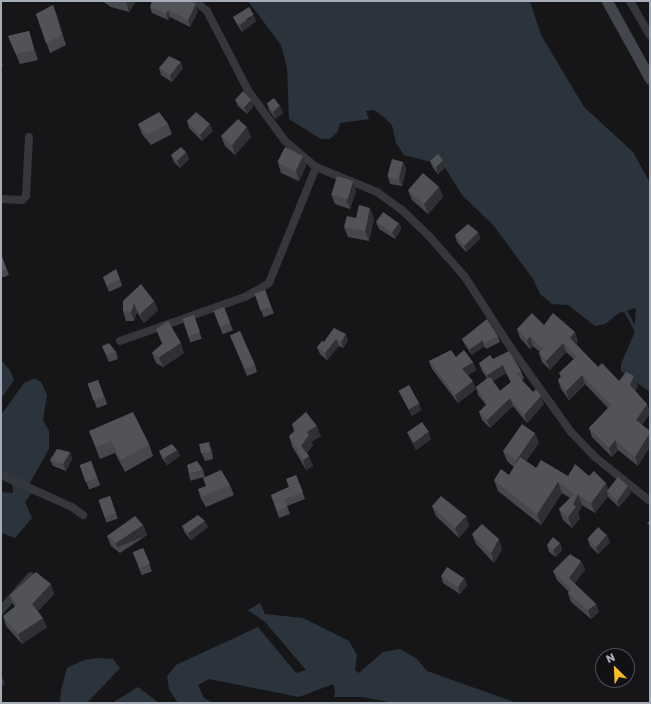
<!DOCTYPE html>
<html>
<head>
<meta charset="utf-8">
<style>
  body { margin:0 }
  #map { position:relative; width:651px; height:704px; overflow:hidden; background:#161618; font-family:"Golos Text",sans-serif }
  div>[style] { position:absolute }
  .water>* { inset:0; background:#2b343d }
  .stream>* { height:2.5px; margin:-1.25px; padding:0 1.25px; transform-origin:1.25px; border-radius:1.25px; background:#2b343d }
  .street>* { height:8px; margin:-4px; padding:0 4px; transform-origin:4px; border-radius:4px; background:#36373d }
  .secondary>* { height:11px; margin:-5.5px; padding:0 5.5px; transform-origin:5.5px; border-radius:5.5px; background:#44464d }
  .wall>* { inset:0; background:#47484d; transform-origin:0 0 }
  .shaded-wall>* { inset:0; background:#2f3033; transform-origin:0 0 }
  .building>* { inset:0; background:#525359; transform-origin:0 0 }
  span { translate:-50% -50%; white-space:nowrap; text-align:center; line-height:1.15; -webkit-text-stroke:3px #111113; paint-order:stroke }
  .frame { position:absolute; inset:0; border:2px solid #a7acb9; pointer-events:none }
  .north { position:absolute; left:595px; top:648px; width:40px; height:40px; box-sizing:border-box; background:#111113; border:1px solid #4d4f55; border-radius:50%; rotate:336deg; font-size:11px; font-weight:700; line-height:16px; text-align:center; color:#a7acb9 }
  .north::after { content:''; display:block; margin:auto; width:14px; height:18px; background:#fdbb29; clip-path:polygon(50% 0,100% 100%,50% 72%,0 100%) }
</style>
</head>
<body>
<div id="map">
  <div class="water">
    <div style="clip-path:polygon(248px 1px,530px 1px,541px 35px,584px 107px,633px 152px,650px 183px,650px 392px,621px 371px,621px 364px,634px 334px,636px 308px,619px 313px,605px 324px,595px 326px,568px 305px,552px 304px,540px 294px,533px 279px,494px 226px,462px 195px,441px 161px,431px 162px,404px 155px,396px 143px,392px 125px,384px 117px,374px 110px,366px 111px,369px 119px,340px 123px,338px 131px,330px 139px,321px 139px,289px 119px,287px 68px,281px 45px)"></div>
    <div style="clip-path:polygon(1px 360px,9px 369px,14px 380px,1px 399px)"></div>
    <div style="clip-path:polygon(35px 378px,41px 382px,47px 395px,43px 420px,49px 431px,49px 449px,30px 483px,33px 491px,25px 502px,32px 518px,15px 538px,1px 533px,1px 492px,13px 493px,12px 480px,1px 472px,1px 415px,24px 383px)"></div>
    <div style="clip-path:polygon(260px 603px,265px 614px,303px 618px,349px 641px,357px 655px,355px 670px,359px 673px,383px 652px,400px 649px,417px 659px,427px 671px,517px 703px,394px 703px,362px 697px,334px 697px,335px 691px,333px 684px,299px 697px,209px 679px,198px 685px,204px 698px,213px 703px,178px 703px,169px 689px,167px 676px,176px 665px,258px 627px,296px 673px,306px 670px,265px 622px,248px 610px)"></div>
    <div style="clip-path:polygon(98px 658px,113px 659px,120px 668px,87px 703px,60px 703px,61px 690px,67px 668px,84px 660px)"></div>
    <div style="clip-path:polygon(138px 687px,159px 703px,110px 703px,112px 703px)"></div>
  </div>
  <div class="stream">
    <div style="left:624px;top:308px;width:25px;rotate:61deg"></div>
  </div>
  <div class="street">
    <div style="left:195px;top:1px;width:16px;rotate:40deg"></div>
    <div style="left:207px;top:11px;width:91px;rotate:62.6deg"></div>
    <div style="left:249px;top:92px;width:61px;rotate:53.7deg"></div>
    <div style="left:285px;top:141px;width:40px;rotate:40deg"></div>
    <div style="left:316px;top:167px;width:66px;rotate:22.3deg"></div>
    <div style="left:377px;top:192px;width:31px;rotate:36deg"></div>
    <div style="left:402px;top:210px;width:37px;rotate:44deg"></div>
    <div style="left:429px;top:236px;width:55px;rotate:48.7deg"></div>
    <div style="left:465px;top:277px;width:85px;rotate:57.1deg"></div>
    <div style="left:511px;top:348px;width:103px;rotate:54.5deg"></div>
    <div style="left:571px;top:432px;width:35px;rotate:46deg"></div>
    <div style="left:595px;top:457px;width:70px;rotate:38.7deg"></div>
    <div style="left:630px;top:1px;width:39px;rotate:60deg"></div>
    <div style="left:1px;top:199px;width:21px;rotate:3deg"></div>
    <div style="left:22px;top:200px;width:6px;rotate:-45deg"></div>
    <div style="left:26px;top:196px;width:59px;rotate:-87.1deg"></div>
    <div style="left:120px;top:341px;width:133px;rotate:-19.4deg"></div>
    <div style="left:245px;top:297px;width:28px;rotate:-30deg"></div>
    <div style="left:269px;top:283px;width:125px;rotate:-67.9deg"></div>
    <div style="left:1px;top:475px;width:78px;rotate:24.3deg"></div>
    <div style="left:72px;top:507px;width:14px;rotate:36deg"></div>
    <div style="left:1px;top:610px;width:45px;rotate:-48.6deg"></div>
  </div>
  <div class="secondary">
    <div style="left:607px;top:1px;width:89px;rotate:61.1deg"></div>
  </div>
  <div class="wall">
    <div style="clip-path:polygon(102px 1px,136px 1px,129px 12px,111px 7px)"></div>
    <div style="clip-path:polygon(53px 5px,57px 15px,66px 45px,50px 53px,36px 14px)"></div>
    <div style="clip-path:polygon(150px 7px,198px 11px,190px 27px,170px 17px,168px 20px,152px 13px)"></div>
    <div style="clip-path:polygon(234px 18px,256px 21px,242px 32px,237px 24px)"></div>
    <div style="clip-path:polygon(29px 31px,32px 41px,38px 60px,20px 64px,8px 36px)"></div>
    <div style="clip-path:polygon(1px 60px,3px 65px,1px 66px)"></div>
    <div style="clip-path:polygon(159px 68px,183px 68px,172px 82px,161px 75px)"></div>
    <div style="clip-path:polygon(235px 100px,251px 100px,253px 107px,247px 114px,238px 106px)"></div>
    <div style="clip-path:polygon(267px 103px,283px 113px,275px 119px,269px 110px)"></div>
    <div style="clip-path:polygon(187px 121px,213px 131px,202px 141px,189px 128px)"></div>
    <div style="clip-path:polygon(138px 124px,168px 124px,172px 134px,151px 145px,142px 134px)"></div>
    <div style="clip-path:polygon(221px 136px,251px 137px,235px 155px,225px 146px)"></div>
    <div style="clip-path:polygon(186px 152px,189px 159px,180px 168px,174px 162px,171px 155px)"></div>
    <div style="clip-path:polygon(303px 156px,306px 166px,299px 181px,281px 173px,278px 163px)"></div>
    <div style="clip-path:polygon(443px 160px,446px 167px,438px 174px,433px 168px,430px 161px)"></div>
    <div style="clip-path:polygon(403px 162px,406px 169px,402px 186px,390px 184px,388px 177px)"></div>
    <div style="clip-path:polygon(439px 187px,443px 197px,428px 214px,412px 200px,408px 190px)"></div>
    <div style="clip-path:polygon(356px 191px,350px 209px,335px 204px,331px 194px)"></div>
    <div style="clip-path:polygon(356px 218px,374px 218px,369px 241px,348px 237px,344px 227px)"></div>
    <div style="clip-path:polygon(376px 222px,399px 223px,401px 229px,395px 239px,379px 229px)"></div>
    <div style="clip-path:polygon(478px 232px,480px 239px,466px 252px,457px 242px,455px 235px)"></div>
    <div style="clip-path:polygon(1px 254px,9px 275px,1px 278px)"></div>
    <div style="clip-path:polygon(103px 277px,120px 279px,122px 286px,109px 292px)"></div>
    <div style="left:265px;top:290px;width:25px;height:11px;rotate:69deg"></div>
    <div style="clip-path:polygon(123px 301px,154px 301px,158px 310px,144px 323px,137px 312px,134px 321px,126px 321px,123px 311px)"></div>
    <div style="left:224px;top:307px;width:25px;height:11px;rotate:69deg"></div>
    <div style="left:194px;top:315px;width:25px;height:12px;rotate:72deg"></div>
    <div style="clip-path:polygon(544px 325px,578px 341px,576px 344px,598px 367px,619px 381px,638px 385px,635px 391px,647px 404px,650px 413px,642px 425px,638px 466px,618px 450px,612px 457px,592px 437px,589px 428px,608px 408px,585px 384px,569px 400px,561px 389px,558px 380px,561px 377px,559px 373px,574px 359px,566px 352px,550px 370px,542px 362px,539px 353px,540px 352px,533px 346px,530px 349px,520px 338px,517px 329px)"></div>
    <div style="clip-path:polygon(334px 328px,348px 341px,343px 348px,339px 346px,327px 360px,320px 354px,317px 347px,324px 342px)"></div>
    <div style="clip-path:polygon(156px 329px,184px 353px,163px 367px,156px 363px,152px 353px,162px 344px)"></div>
    <div style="clip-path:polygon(230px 335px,255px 365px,257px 372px,247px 376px)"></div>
    <div style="clip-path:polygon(498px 336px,500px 342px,486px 349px,484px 346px,472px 355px,465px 345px,462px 339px)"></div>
    <div style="clip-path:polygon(102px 346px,116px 352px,118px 359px,109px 362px)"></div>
    <div style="clip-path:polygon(456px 357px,473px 362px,476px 370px,468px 375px,476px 389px,458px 403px,432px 369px,429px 361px)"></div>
    <div style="clip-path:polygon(evenodd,493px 359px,521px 371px,524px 379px,522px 380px,544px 404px,527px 423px,513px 406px,490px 428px,482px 420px,479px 412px,486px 405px,478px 395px,476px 387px,487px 378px,482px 371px,479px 363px,493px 359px,506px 373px,511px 382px,500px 391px,493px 381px,506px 373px)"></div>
    <div style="left:98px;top:380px;width:26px;height:11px;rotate:69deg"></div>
    <div style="clip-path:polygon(399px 391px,419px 403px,421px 410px,412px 416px,402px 397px)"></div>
    <div style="clip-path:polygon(292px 424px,321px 436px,311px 442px,313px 445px,307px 453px,313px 466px,306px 470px,292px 446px,289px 436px,294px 431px)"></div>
    <div style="clip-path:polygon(89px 431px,149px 444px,153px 456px,125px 472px,115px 453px,100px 459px)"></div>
    <div style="clip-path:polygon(407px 432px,431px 439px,416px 450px)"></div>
    <div style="clip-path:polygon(539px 443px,526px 461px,536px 468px,568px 476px,589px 476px,606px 483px,608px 489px,631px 493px,619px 507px,609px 498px,608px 496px,595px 513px,582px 505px,578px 513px,580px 518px,572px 528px,563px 520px,559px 509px,570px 498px,562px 493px,541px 525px,498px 491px,494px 480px,509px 475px,514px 467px,507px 461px,503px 451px)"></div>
    <div style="clip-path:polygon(212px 449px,213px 459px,205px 461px,202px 454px)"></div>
    <div style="clip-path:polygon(177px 450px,180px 456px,167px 465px,162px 458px,159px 451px)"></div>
    <div style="clip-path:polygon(70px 452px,72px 459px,66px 471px,53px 466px,50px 460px)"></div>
    <div style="left:91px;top:461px;width:26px;height:12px;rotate:69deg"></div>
    <div style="left:203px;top:470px;width:7px;height:15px;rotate:74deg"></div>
    <div style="clip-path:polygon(296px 475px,305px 499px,287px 506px,290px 514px,279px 518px,271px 495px,289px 487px)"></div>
    <div style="clip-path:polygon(230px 485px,234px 495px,206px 507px,201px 499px,198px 489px)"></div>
    <div style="left:110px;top:496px;width:24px;height:12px;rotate:71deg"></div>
    <div style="clip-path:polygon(432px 506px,466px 516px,469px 526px,459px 538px,436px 516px)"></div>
    <div style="clip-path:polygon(143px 525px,147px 535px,120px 553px,111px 546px,107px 536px)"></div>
    <div style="clip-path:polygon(182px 526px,208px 527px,191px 540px,185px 533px)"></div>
    <div style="clip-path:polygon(472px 534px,502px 549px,494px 563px,476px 544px)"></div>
    <div style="clip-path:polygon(588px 540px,610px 542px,598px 554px,590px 546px)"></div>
    <div style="clip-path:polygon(560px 543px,562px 550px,556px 557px,549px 552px,547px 545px)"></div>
    <div style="left:143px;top:548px;width:25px;height:11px;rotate:69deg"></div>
    <div style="clip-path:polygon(581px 561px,585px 570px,574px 583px,596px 604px,599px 612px,591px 619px,571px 602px,568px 593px,569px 592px,557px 580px,553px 571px)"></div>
    <div style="clip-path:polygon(441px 576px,464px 578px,467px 585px,460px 594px,443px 583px)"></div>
    <div style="clip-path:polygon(54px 594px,38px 611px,47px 627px,22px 644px,6px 626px,3px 616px,15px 607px,13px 604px,10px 595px)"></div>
  </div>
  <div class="shaded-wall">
    <div style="clip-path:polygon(127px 1px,136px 1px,129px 12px,126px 2px)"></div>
    <div style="clip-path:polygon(196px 4px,198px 11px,190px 27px,188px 20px)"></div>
    <div style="clip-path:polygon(53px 5px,57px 15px,66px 45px,62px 35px)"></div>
    <div style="clip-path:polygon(168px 10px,170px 17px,168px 20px,166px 14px)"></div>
    <div style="clip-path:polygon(254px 15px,256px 21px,242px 32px,240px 25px)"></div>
    <div style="clip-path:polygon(29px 31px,32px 41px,38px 60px,34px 50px)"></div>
    <div style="clip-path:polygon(181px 62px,183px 68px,172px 82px,170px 75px)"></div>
    <div style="clip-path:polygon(251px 100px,253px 107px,247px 114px,244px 107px)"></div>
    <div style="clip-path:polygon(280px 106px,283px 113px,275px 119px,273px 112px)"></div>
    <div style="clip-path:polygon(210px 124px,213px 131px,202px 141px,200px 135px)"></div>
    <div style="clip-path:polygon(247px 127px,251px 137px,235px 155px,232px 145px)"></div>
    <div style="clip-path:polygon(186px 152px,189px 159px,180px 168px,177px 161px)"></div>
    <div style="clip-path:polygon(303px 156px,306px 166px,299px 181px,296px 171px)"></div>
    <div style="clip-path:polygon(443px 160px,446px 167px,438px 174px,436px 167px)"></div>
    <div style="clip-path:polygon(403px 162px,406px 169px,402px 186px,399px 180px)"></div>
    <div style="clip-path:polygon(353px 181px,356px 191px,350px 209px,346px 199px)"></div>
    <div style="clip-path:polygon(439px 187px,443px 197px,428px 214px,424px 204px)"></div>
    <div style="clip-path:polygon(370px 208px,374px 218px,369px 241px,365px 231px)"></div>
    <div style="clip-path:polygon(399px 223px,401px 229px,395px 239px,392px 232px)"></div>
    <div style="clip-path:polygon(478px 232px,480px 239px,466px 252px,464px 246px)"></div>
    <div style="clip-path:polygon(154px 301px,158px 310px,144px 323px,140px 314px)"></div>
    <div style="clip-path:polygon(134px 303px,137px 312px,134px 321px,131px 312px)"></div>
    <div style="clip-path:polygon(575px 332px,578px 341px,574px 347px,570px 338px)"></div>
    <div style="clip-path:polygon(346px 334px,348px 341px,343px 348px,341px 342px)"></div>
    <div style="clip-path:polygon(530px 336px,533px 346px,530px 349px,527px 340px)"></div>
    <div style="clip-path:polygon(336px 339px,339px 346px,327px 360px,325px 353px)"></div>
    <div style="clip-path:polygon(483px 340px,484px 346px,472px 355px,470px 349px)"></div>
    <div style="clip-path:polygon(181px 343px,184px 353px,163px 367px,159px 357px)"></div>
    <div style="clip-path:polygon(563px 343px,566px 352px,550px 370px,546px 361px)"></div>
    <div style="clip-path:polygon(473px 362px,476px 370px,465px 377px,462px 369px)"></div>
    <div style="clip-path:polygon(503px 365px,506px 373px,490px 383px,487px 375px)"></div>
    <div style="clip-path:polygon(582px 375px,585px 384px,569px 400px,566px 391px)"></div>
    <div style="clip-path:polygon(634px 376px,638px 385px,634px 394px,630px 385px)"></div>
    <div style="clip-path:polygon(473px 381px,476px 389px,458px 403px,455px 395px)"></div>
    <div style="clip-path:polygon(541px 396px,544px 404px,527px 423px,524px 415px)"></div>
    <div style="clip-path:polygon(510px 398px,513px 406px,490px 428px,487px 420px)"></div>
    <div style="clip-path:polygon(419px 403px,421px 410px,412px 416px,409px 409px)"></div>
    <div style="clip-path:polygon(647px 404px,650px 413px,639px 429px,636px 420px)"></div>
    <div style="clip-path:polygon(317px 426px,321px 436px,311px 442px,313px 445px,305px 456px,301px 446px,307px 432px)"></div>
    <div style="clip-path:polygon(429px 432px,431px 439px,416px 450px,413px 443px)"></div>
    <div style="clip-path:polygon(535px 433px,539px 443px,519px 471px,516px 461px)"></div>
    <div style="clip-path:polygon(650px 433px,650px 447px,638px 466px,635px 457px)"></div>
    <div style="clip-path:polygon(615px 440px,618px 450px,612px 457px,609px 448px)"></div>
    <div style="clip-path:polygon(209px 442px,212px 449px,213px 459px,211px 452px)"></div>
    <div style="clip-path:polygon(177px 450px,180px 456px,167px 465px,164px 458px)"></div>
    <div style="clip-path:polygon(70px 452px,72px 459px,66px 471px,63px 464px)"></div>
    <div style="clip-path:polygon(309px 456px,313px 466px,306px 470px,303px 460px)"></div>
    <div style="clip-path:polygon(558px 482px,562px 493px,541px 525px,537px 514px)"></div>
    <div style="clip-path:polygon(606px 483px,610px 493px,607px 491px,608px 496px,595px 513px,591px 503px)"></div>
    <div style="clip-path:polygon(628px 486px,631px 493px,619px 507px,617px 501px)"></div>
    <div style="clip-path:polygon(578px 494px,582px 505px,578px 513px,580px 518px,572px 528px,568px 517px,573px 504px)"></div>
    <div style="clip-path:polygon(466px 516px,469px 526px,459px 538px,455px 528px)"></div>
    <div style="clip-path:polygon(205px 521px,208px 527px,191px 540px,188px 533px)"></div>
    <div style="left:143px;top:525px;width:11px;height:32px;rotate:68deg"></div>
    <div style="clip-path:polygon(607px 535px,610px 542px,598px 554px,596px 547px)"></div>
    <div style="clip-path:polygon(499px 539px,502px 549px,494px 563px,491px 553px)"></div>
    <div style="clip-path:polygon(560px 543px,562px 550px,556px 557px,553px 550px)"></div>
    <div style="clip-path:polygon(581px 561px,585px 570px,572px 587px,569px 578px)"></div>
    <div style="clip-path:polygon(464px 578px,467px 585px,460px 594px,458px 588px)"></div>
    <div style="clip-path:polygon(51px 584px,54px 594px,35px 614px,32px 604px)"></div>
    <div style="clip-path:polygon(596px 604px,599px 612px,591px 619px,588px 610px)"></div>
    <div style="clip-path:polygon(43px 618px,47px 627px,22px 644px,18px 634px)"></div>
    <div style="clip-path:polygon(1px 674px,5px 684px,1px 687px)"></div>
  </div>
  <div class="building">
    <div style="clip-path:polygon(152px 1px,179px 1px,182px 2px,183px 1px,191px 1px,196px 4px,188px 20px,168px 10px,166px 14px,150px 7px)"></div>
    <div style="clip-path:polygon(53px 5px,62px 35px,46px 43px,36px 14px)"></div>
    <div style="left:249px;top:7px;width:9px;height:19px;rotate:58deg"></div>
    <div style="clip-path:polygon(29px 31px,34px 50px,16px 54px,8px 36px)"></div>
    <div style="clip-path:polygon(169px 56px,181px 62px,170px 75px,159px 68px)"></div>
    <div style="clip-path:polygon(243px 91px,251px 100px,244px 107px,235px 100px)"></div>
    <div style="left:274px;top:98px;width:10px;height:9px;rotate:53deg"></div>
    <div style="clip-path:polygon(159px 112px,168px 124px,147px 135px,138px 124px)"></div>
    <div style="clip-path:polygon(196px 112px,210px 124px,200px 135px,187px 121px)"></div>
    <div style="clip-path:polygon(238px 119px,247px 127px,232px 145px,221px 136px)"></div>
    <div style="clip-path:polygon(181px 147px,186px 152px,177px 161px,171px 155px)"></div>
    <div style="left:285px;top:147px;width:20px;height:17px;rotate:27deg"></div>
    <div style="clip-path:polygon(438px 154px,443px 160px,436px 167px,430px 161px)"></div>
    <div style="left:392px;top:159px;width:11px;height:18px;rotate:15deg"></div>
    <div style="left:423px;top:173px;width:21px;height:23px;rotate:41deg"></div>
    <div style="left:337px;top:176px;width:17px;height:19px;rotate:17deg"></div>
    <div style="clip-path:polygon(359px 205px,370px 208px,365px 231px,344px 227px,347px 216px,356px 218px)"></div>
    <div style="left:383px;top:212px;width:19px;height:12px;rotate:35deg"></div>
    <div style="clip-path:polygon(468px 224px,478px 232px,464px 246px,455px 235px)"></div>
    <div style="clip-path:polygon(1px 254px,6px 269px,1px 271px)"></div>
    <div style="clip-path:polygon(116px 269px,120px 279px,107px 285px,103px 277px)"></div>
    <div style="clip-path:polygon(141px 284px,154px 301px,140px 314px,134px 303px,131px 312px,123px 311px,123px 301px)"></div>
    <div style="left:265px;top:290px;width:18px;height:11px;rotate:71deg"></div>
    <div style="left:224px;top:307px;width:17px;height:11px;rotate:69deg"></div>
    <div style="clip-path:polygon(532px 313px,544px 325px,553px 313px,575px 332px,570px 338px,598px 367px,602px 363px,619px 381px,626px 372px,634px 376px,630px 385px,647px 404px,636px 420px,650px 431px,650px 433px,635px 457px,615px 440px,609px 448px,589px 428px,611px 405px,582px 375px,566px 391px,558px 380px,562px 375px,559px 373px,577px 356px,563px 343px,546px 361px,539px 353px,543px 349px,530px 336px,527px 340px,517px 329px)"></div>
    <div style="left:194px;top:315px;width:18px;height:12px;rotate:71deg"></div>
    <div style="clip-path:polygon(487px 319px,498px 336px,483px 343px,483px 340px,470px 349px,462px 339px)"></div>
    <div style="clip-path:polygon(168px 321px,181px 343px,159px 357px,152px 353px,163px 343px,156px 329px)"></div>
    <div style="clip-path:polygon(334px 328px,346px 334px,341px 342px,336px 339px,325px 353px,317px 347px,322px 341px,324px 342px)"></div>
    <div style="left:240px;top:331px;width:37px;height:11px;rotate:66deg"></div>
    <div style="clip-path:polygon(109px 343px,116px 352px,106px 355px,102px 346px)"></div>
    <div style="clip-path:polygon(451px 350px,456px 357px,464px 350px,473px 362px,462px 369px,473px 381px,455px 395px,429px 361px)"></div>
    <div style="clip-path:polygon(509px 351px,521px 371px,516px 374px,533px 392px,536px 389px,541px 396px,524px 415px,510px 398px,487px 420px,479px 412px,487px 404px,476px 387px,490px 377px,500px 391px,511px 382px,503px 365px,487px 375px,479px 363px,490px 355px,493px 359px)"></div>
    <div style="left:98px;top:380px;width:18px;height:11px;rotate:71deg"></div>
    <div style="left:409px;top:385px;width:21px;height:12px;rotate:61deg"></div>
    <div style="clip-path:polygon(133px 412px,149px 444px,121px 460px,111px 441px,96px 447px,89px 431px)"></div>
    <div style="clip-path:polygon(306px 412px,317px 426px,307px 432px,309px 435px,301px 446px,309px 456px,303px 460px,289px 436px,296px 431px,292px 424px)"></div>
    <div style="left:422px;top:422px;width:12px;height:18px;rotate:55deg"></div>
    <div style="left:522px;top:424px;width:16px;height:33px;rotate:35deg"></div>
    <div style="left:209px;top:442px;width:10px;height:10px;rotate:79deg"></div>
    <div style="clip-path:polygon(172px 444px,177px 450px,164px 458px,159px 451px)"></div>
    <div style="clip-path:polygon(57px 449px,70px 452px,63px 464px,50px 460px)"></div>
    <div style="clip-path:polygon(520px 457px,536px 468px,541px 460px,568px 476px,575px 464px,589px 476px,594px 471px,606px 483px,591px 503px,578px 494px,573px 504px,576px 507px,568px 517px,559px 509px,574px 494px,558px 482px,537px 514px,494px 480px,501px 469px,509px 475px)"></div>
    <div style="left:91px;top:461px;width:18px;height:12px;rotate:71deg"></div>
    <div style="clip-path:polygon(197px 461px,203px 470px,189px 474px,187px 465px)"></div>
    <div style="clip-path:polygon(221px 470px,230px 485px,202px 497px,198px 489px,206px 486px,203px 478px)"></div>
    <div style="clip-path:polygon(296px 475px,303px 492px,284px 499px,287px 507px,277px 511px,271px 495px,289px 487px,286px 479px)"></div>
    <div style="clip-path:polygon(618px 477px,628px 486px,617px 501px,607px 491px)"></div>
    <div style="left:110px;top:496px;width:18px;height:12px;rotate:71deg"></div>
    <div style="clip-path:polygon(441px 496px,466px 516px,455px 528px,432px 506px)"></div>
    <div style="clip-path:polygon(198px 515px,205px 521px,188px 533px,182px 526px)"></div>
    <div style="clip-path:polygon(135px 516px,143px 525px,116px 543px,107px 536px)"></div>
    <div style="clip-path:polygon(650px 521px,650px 526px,647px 523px)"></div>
    <div style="clip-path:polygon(482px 524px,499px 539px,491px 553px,472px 534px)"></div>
    <div style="left:598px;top:527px;width:12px;height:16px;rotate:42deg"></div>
    <div style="clip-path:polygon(553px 537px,560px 543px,553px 550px,547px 545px)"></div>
    <div style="left:143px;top:548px;width:17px;height:11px;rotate:66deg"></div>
    <div style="clip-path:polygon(570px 554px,581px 561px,569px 578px,596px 604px,588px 610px,568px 593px,571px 589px,553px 571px)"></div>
    <div style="left:447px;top:567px;width:20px;height:11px;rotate:33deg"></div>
    <div style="clip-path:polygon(36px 572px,51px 584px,32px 604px,43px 618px,18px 634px,3px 616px,17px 605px,10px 595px)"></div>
  </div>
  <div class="frame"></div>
  <div class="north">N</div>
</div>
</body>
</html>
